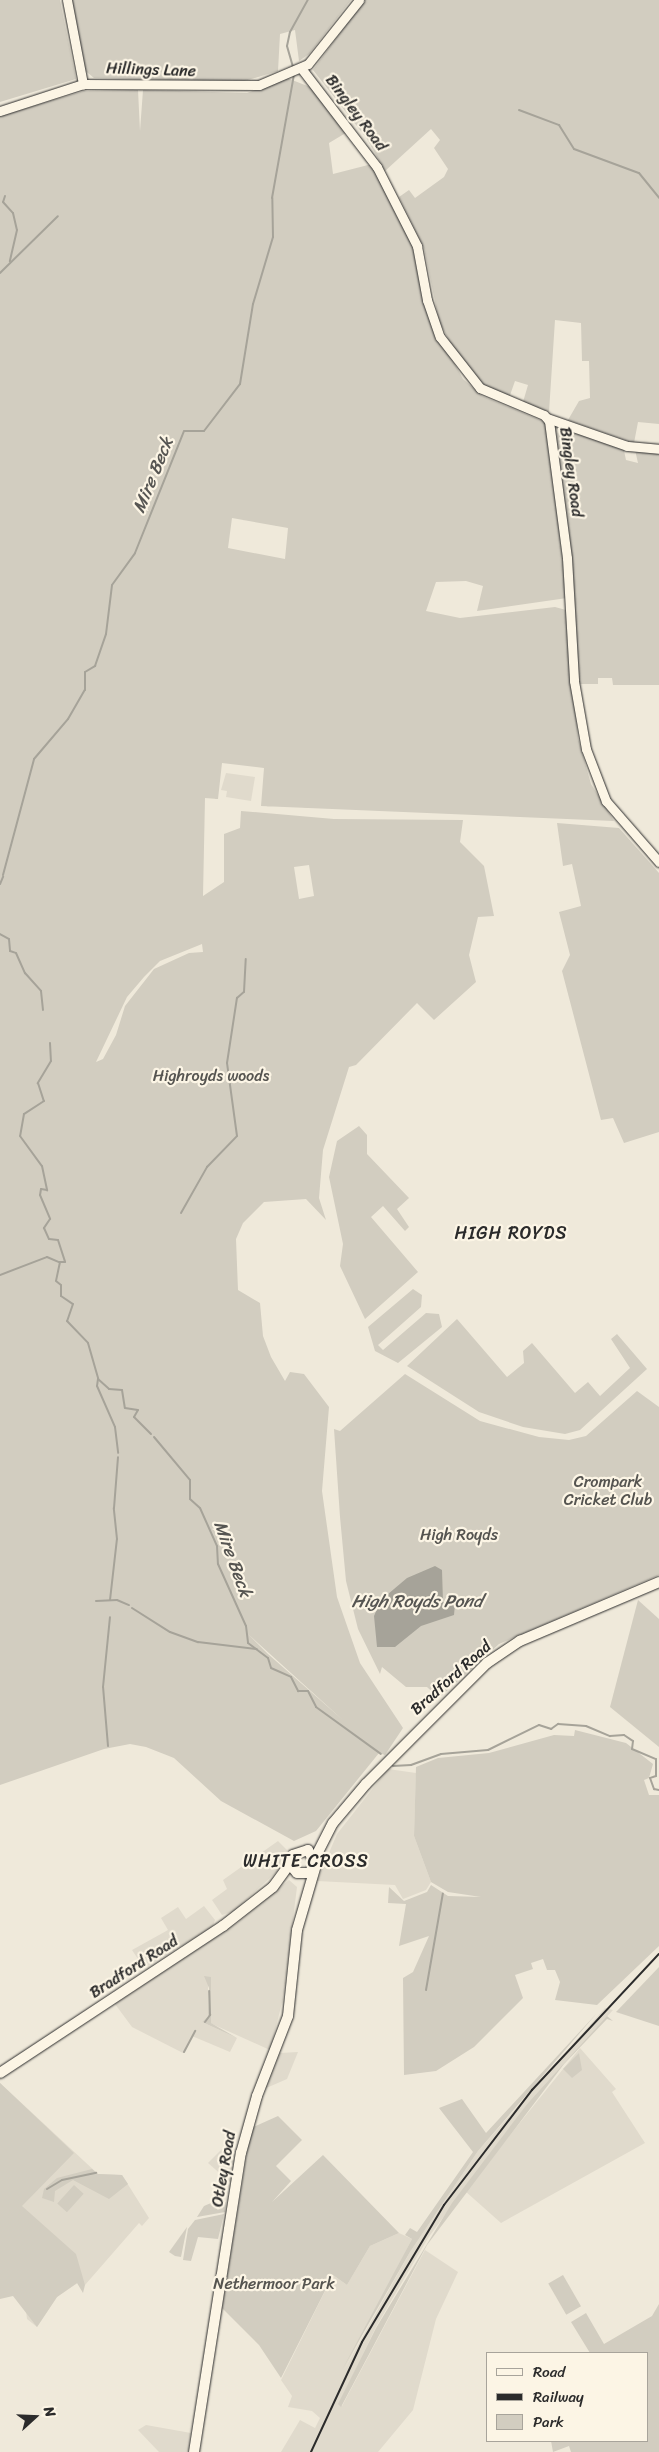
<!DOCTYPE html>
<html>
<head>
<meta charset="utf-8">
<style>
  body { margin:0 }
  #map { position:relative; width:659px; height:2452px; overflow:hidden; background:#efe9da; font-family:Sriracha,sans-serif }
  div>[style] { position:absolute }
  .built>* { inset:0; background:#e0dacc }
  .green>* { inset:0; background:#d2cdc0; transform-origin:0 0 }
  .water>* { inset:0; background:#a6a399 }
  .stream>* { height:2px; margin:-1px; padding:0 1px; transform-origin:1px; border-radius:1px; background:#a6a399 }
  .roads { filter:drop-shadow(0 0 1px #2b2b2b) drop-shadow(0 0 1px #2b2b2b) }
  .secondary>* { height:9px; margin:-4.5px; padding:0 4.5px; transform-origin:4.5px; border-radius:4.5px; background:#fcf5e5 }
  .primary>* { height:10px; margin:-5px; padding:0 5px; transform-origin:5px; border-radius:5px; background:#fcf5e5 }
  .rail>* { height:2px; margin:-1px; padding:0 1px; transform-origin:1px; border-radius:1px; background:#2b2b2b }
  span { translate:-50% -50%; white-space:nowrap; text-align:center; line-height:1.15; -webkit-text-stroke:4.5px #fcf5e5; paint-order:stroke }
  .street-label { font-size:16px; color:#2b2b2b }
  .park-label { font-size:16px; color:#555450 }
  .water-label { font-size:18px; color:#565552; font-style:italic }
  .neighbourhood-label { font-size:18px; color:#2b2b2b; letter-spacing:1px }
  .legend { position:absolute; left:486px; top:2352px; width:162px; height:90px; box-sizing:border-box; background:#fcf5e5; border:1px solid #a8a49b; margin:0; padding:6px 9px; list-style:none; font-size:15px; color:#2b2b2b }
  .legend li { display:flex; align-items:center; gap:10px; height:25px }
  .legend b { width:25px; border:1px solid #a8a49b }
  .north { position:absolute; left:10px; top:2392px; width:50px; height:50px; -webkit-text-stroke:4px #fcf5e5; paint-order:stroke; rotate:70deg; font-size:14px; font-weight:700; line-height:20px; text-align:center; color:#2b2b2b }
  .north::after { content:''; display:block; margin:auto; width:18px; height:22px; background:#2b2b2b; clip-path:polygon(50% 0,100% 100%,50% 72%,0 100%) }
</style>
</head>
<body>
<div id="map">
  <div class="built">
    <div style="clip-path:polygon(226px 773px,255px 777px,251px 801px,226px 797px,227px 791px,221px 790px)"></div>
    <div style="clip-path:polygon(388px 1769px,416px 1773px,414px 1836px,431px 1882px,426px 1890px,403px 1899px,395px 1885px,317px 1881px,337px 1834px)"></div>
    <div style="clip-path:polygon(278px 1841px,287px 1850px,284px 1865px,234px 1911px,222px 1915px,212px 1900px,227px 1889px,223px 1880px)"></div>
    <div style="clip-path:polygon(289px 1880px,297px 1887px,283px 1999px,270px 2050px,210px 2023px,211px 1988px,208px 1982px,208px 2016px,202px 2022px,237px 2038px,230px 2052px,192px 2036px,183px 2053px,132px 2027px,115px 2004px,237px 1923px)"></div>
    <div style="clip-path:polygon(204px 1906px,215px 1920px,212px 1928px,144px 1968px,132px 1950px,168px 1930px,161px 1918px,178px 1907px,186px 1919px)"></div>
    <div style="clip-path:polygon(605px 2008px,613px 2010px,527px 2104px,428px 2238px,376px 2327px,339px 2404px,342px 2406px,425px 2250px,458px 2272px,436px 2319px,413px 2410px,378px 2452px,281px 2452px,300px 2420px,315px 2428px,320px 2418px,312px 2411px,288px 2407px,292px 2396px,281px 2380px,333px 2275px,347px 2285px,370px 2246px,399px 2233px,412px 2239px,344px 2370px,410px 2252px,478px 2151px)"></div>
    <div style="clip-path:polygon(580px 2048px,616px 2089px,612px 2092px,645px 2143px,501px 2223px,465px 2191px)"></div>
    <div style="clip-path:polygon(298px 2052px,287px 2079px,264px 2089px,280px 2053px)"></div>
    <div style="clip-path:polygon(0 2083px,98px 2174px,122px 2175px,149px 2218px,142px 2226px,139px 2223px,85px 2285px,82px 2280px,57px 2297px,37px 2327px,27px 2319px)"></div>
    <div style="clip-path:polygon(222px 2149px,235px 2153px,231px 2183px,208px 2163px)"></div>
    <div style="clip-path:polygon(146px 2425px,191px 2433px,188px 2452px,159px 2452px,138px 2430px)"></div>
  </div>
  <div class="green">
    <div style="clip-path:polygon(0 0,60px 0,76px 79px,0 102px)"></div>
    <div style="clip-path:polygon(71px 0,351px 0,309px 54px,299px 61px,295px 30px,280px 34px,278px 71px,241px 82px,94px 78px,82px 68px)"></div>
    <div style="clip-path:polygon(364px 0,659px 0,659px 424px,638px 422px,634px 443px,568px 420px,579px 401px,590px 398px,589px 361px,582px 361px,581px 323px,555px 320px,549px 412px,523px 402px,528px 385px,515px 381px,509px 398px,500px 396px,480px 383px,458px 358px,439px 321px,424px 248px,399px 197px,409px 190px,415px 198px,444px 177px,448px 169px,434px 148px,440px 140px,431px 129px,385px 171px,367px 139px,313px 70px)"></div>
    <div style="clip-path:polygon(evenodd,287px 78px,310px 87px,349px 131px,329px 143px,333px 174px,372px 164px,412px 245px,433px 325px,463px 379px,482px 396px,547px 423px,567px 598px,477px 611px,483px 586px,466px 581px,436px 582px,426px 611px,460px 618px,555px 607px,566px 610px,578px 738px,591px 784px,614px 821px,261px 806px,264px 768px,222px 763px,218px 799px,205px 798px,203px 896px,224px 882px,224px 834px,240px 828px,241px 811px,334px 819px,463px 820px,460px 842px,484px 866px,494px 916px,478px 917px,469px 955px,476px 982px,434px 1020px,417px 1003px,356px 1065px,349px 1067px,323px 1150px,319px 1198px,326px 1220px,306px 1199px,264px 1202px,243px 1223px,236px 1239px,238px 1290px,260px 1303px,263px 1336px,271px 1357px,285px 1381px,290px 1372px,304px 1374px,329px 1407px,322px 1491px,337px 1597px,360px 1663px,403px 1728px,385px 1755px,379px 1753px,316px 1831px,294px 1841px,221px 1801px,174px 1758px,146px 1747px,130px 1744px,104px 1749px,0 1785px,0 116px,84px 91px,138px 90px,140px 131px,143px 90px,247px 93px,287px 78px,232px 518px,288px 528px,285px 559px,228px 548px,232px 518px,287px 78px,309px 865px,314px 896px,299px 899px,294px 867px,309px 865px,287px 78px,202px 944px,203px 952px,189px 953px,154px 969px,125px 1006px,116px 1035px,103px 1059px,96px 1062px,127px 997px,144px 977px,160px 961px,202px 944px,287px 78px,248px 1634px,344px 1721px,268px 1654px,248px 1634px)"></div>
    <div style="clip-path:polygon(553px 420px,623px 446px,626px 460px,638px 463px,635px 450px,659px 452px,659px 685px,613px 685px,612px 678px,598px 678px,598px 684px,579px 684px)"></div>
    <div style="clip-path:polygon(557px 823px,619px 828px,659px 873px,659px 1132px,624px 1143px,613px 1118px,601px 1120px,562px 971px,570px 955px,559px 912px,581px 906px,572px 864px,563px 866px)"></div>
    <div style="clip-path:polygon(359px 1126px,367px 1135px,367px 1154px,409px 1198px,397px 1209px,409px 1227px,405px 1231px,383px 1206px,371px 1217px,418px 1272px,365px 1319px,340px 1266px,343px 1244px,329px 1177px,337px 1141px)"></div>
    <div style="clip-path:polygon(413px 1289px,422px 1295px,421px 1307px,378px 1345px,383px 1350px,426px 1313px,439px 1314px,442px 1327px,398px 1363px,375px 1351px,368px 1327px)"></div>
    <div style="clip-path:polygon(457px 1319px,507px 1377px,524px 1363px,523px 1351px,532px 1343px,575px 1393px,588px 1382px,600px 1396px,630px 1368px,611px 1339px,617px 1334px,647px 1369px,580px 1430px,565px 1434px,523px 1427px,479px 1412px,407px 1366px)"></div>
    <div style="clip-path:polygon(405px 1374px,480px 1421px,539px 1437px,569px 1440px,586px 1436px,637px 1391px,659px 1407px,659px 1575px,499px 1644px,439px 1698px,427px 1687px,406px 1687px,382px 1667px,380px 1674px,358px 1629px,346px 1581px,340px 1517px,334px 1429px,340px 1431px)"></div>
    <div style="clip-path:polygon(638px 1600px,659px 1619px,659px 1747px,610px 1707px)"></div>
    <div style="clip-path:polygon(575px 1730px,626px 1743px,653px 1764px,649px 1778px,644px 1780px,649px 1795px,659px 1795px,659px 1946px,597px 2005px,555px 2000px,560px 1982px,555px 1970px,547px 1970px,543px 1959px,531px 1963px,533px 1969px,515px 1975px,523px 1998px,474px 2047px,436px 2071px,404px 2075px,403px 1978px,413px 1972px,429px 1936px,399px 1946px,406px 1904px,388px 1903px,389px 1887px,404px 1901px,427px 1892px,431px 1885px,448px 1896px,481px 1897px,448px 1892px,431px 1882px,414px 1836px,416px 1767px,438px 1758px,489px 1753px,554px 1735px,574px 1736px)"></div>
    <div style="clip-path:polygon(659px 1967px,659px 2026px,616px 2012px)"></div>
    <div style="clip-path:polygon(204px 1976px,211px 1977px,211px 2023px,237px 2038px,202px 2022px,208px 2016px,209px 1988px)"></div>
    <div style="clip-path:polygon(597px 2013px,478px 2151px,410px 2252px,342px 2370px,412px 2239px,405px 2235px,410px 2228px,417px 2232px,473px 2152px,439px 2108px,462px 2099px,486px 2133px)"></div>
    <div style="clip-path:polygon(607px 2016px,613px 2021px,607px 2019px,564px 2064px,427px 2245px,341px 2407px,338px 2404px,376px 2328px,452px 2203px,527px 2104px)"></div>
    <div style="clip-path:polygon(579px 2053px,582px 2070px,572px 2078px,563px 2069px)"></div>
    <div style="clip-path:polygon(0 2083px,74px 2153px,22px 2206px,76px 2254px,85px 2285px,83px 2293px,77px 2283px,57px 2297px,37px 2327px,13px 2296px,0 2299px)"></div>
    <div style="clip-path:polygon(278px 2116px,302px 2140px,276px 2166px,291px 2181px,272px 2202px,323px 2155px,399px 2233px,370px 2246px,347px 2285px,333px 2275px,281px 2378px,259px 2345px,222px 2308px,251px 2128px)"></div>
    <div style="clip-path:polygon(92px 2169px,98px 2174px,122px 2175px,128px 2184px,109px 2199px,73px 2180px,55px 2191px,54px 2202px,42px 2198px,44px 2189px,57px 2178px)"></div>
    <div style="left:74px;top:2185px;width:13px;height:25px;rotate:42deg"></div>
    <div style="clip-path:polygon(226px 2202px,225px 2212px,197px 2217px,204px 2206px,211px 2203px,218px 2210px)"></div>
    <div style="clip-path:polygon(224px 2214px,218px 2239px,198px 2237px,191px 2261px,183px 2260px,188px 2229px,195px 2220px)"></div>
    <div style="clip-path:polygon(187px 2227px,181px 2257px,175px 2256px,169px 2252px)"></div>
    <div style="left:563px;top:2275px;width:36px;height:17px;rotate:60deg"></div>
    <div style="clip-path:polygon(659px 2304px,659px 2452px,571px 2452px,569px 2446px,553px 2452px,551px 2441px,648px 2441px,648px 2353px,590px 2353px,571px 2322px,586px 2313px,604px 2344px,652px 2316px)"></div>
  </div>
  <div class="water">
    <div style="clip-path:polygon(435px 1566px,442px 1570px,443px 1602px,455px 1604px,454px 1615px,421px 1626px,395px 1647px,377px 1647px,374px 1616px,381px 1600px,407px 1578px)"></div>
  </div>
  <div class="stream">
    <div style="left:293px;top:67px;width:22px;rotate:-106deg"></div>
    <div style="left:287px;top:46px;width:14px;rotate:-78deg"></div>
    <div style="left:290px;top:32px;width:37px;rotate:-61deg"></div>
    <div style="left:519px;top:110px;width:43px;rotate:20.6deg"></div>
    <div style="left:559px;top:125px;width:28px;rotate:58deg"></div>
    <div style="left:574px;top:149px;width:69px;rotate:20.3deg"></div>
    <div style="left:639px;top:173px;width:32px;rotate:51deg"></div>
    <div style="left:5px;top:196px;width:6px;rotate:108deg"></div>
    <div style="left:3px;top:202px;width:15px;rotate:48deg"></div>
    <div style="left:13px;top:213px;width:17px;rotate:77deg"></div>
    <div style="left:17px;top:230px;width:32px;rotate:103deg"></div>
    <div style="left:0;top:273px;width:81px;rotate:-44.5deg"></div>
    <div style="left:3px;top:875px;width:120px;rotate:-75deg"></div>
    <div style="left:34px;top:759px;width:52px;rotate:-49.6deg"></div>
    <div style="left:68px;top:719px;width:34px;rotate:-60deg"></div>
    <div style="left:85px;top:690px;width:18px;rotate:-90deg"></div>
    <div style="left:85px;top:672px;width:12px;rotate:-31deg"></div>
    <div style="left:95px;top:666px;width:34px;rotate:-71deg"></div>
    <div style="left:106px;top:634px;width:49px;rotate:-83deg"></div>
    <div style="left:112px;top:585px;width:39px;rotate:-54deg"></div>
    <div style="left:135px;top:553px;width:131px;rotate:-68.1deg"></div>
    <div style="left:184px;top:431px;width:20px"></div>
    <div style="left:204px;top:431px;width:59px;rotate:-52.5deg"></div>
    <div style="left:240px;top:384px;width:81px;rotate:-80.8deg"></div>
    <div style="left:253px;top:304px;width:70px;rotate:-73.4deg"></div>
    <div style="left:273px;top:237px;width:39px;rotate:-91deg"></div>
    <div style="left:272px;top:198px;width:125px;rotate:-79.9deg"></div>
    <div style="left:0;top:884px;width:8px;rotate:-67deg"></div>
    <div style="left:0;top:934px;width:10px;rotate:29deg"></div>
    <div style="left:9px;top:939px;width:12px;rotate:85deg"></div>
    <div style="left:10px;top:951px;width:6px;rotate:18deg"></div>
    <div style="left:16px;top:953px;width:22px;rotate:66deg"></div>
    <div style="left:25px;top:973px;width:24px;rotate:48deg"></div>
    <div style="left:41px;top:991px;width:19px;rotate:84deg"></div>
    <div style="left:50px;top:1043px;width:18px;rotate:87deg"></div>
    <div style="left:51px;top:1061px;width:26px;rotate:121deg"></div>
    <div style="left:38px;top:1083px;width:19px;rotate:72deg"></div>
    <div style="left:44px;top:1101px;width:24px;rotate:147deg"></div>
    <div style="left:24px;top:1114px;width:22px;rotate:100deg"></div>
    <div style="left:20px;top:1136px;width:37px;rotate:54deg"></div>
    <div style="left:42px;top:1166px;width:25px;rotate:78deg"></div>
    <div style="left:47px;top:1190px;width:6px;rotate:-171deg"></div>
    <div style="left:41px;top:1189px;width:6px;rotate:99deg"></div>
    <div style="left:40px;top:1195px;width:26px;rotate:67deg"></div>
    <div style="left:50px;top:1219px;width:11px;rotate:124deg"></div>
    <div style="left:44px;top:1228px;width:12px;rotate:66deg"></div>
    <div style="left:49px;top:1239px;width:9px;rotate:6deg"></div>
    <div style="left:58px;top:1240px;width:23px;rotate:72deg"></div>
    <div style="left:65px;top:1262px;width:5px;rotate:180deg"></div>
    <div style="left:60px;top:1262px;width:19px;rotate:102deg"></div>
    <div style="left:56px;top:1281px;width:6px;rotate:39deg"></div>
    <div style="left:61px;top:1285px;width:11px;rotate:90deg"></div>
    <div style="left:61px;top:1296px;width:14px;rotate:34deg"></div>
    <div style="left:73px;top:1304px;width:18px;rotate:109deg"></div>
    <div style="left:67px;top:1321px;width:30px;rotate:46deg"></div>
    <div style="left:88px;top:1343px;width:37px;rotate:74deg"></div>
    <div style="left:98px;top:1379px;width:15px;rotate:42deg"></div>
    <div style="left:109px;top:1389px;width:13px;rotate:4deg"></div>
    <div style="left:122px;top:1390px;width:18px;rotate:81deg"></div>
    <div style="left:125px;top:1408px;width:13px;rotate:9deg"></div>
    <div style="left:138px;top:1410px;width:8px;rotate:120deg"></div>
    <div style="left:134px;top:1417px;width:24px;rotate:45deg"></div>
    <div style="left:181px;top:1213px;width:53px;rotate:-60.5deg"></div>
    <div style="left:207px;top:1167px;width:43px;rotate:-45.9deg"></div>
    <div style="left:237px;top:1136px;width:74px;rotate:-97.8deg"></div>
    <div style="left:227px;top:1063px;width:66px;rotate:-81.3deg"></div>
    <div style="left:237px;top:998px;width:9px;rotate:-41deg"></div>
    <div style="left:244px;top:992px;width:33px;rotate:-87deg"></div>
    <div style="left:0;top:1275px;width:50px;rotate:-21deg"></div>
    <div style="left:47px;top:1257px;width:13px;rotate:23deg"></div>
    <div style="left:98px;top:1379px;width:7px;rotate:98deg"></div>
    <div style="left:97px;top:1386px;width:45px;rotate:66.3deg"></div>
    <div style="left:115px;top:1427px;width:26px;rotate:83deg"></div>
    <div style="left:154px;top:1437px;width:56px;rotate:50.1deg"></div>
    <div style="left:190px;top:1480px;width:19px;rotate:90deg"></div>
    <div style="left:190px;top:1499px;width:13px;rotate:42deg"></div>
    <div style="left:200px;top:1508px;width:42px;rotate:65.9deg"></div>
    <div style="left:217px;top:1546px;width:18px;rotate:87deg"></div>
    <div style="left:218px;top:1564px;width:68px;rotate:65.7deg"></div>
    <div style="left:246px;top:1626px;width:17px;rotate:83deg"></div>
    <div style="left:248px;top:1643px;width:25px;rotate:37deg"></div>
    <div style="left:268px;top:1658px;width:10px;rotate:73deg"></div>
    <div style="left:271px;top:1668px;width:22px;rotate:24deg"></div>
    <div style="left:291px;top:1677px;width:16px;rotate:63deg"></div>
    <div style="left:298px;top:1691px;width:10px"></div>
    <div style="left:308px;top:1691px;width:18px;rotate:63deg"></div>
    <div style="left:316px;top:1707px;width:80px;rotate:35.9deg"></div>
    <div style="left:110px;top:1600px;width:61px;rotate:-83.5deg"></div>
    <div style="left:117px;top:1539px;width:31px;rotate:-96deg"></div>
    <div style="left:114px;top:1508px;width:51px;rotate:-85.5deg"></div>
    <div style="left:96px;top:1601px;width:21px;rotate:-3deg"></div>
    <div style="left:117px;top:1600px;width:13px;rotate:23deg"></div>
    <div style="left:132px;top:1608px;width:45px;rotate:32.3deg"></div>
    <div style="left:170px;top:1632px;width:30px;rotate:20deg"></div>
    <div style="left:198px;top:1642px;width:59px;rotate:6.8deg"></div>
    <div style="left:108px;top:1746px;width:59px;rotate:-94.8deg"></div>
    <div style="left:103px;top:1687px;width:70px;rotate:-84.3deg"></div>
    <div style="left:393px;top:1766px;width:18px;rotate:-3deg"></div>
    <div style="left:411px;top:1765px;width:32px;rotate:-20deg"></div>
    <div style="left:441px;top:1754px;width:47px;rotate:-4.9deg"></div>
    <div style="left:488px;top:1750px;width:57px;rotate:-26.1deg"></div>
    <div style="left:539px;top:1725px;width:13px;rotate:18deg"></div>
    <div style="left:551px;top:1729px;width:9px;rotate:-36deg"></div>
    <div style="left:558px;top:1724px;width:28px;rotate:4deg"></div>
    <div style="left:586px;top:1726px;width:26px;rotate:23deg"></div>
    <div style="left:610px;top:1736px;width:14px;rotate:-4deg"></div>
    <div style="left:624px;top:1735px;width:11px;rotate:34deg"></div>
    <div style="left:633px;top:1741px;width:8px;rotate:97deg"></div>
    <div style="left:632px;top:1749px;width:26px;rotate:23deg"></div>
    <div style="left:656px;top:1759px;width:17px;rotate:90deg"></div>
    <div style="left:656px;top:1776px;width:6px;rotate:162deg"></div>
    <div style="left:650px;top:1778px;width:12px;rotate:70deg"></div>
    <div style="left:654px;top:1789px;width:5px;rotate:11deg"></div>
    <div style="left:426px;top:1990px;width:98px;rotate:-80.1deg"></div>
    <div style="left:205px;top:2022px;width:9px;rotate:-54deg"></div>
    <div style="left:210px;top:2015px;width:24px;rotate:-92deg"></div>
    <div style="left:184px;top:2052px;width:24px;rotate:-62deg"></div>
    <div style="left:47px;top:2189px;width:17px;rotate:-31deg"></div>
    <div style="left:62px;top:2180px;width:35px;rotate:-12deg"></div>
  </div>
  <div class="roads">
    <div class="secondary">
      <div style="left:67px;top:0;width:86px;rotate:79.2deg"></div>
      <div style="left:301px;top:68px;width:125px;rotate:52.5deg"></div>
      <div style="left:377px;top:167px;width:89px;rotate:63.1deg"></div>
      <div style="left:417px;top:246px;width:55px;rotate:79.5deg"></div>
      <div style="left:427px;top:300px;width:39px;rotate:71deg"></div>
      <div style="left:440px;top:337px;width:65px;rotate:51.9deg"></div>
      <div style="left:480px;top:388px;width:69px;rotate:22.9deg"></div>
      <div style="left:544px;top:415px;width:8px;rotate:50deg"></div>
      <div style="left:549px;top:421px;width:138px;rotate:82.5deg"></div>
      <div style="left:567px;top:558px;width:123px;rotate:86.7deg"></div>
      <div style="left:574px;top:681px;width:69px;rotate:80deg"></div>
      <div style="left:586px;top:749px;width:56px;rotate:69deg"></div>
      <div style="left:606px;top:801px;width:81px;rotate:49deg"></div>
      <div style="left:0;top:111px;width:87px;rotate:-18deg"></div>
      <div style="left:83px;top:84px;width:176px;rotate:0.3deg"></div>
      <div style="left:259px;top:85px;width:53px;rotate:-23.2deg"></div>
      <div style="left:308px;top:64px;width:82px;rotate:-51.4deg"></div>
      <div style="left:547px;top:418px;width:85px;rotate:19.3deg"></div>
      <div style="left:627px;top:446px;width:32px;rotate:5deg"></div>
    </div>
    <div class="primary">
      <div style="left:315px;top:1858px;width:39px;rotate:-63deg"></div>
      <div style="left:333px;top:1823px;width:51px;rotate:-49.8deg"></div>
      <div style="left:366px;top:1784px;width:171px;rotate:-45deg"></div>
      <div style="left:487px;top:1663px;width:40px;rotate:-34deg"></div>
      <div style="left:520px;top:1641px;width:151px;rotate:-23deg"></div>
      <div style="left:0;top:2073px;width:267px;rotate:-33.4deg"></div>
      <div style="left:223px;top:1926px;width:63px;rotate:-38deg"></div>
      <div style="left:273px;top:1887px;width:31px;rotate:-54deg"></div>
      <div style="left:194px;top:2452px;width:303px;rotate:-81.1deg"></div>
      <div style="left:241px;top:2153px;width:59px;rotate:-74.3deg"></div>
      <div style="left:257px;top:2096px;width:86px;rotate:-68.8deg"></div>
      <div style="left:288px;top:2016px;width:86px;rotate:-84deg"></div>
      <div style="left:297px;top:1930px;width:68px;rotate:-73.7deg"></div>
      <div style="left:316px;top:1865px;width:17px;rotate:-118deg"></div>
      <div style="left:308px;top:1850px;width:16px;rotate:162deg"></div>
      <div style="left:293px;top:1855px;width:11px;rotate:100deg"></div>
      <div style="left:291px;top:1866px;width:9px;rotate:49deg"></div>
      <div style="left:297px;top:1873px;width:11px"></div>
      <div style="left:308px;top:1873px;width:8px;rotate:-40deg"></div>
    </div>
  </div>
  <div class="rail">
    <div style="left:311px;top:2452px;width:121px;rotate:-65.1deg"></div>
    <div style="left:362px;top:2342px;width:160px;rotate:-59.1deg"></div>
    <div style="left:444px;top:2205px;width:145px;rotate:-52.6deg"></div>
    <div style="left:532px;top:2090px;width:186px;rotate:-47deg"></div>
  </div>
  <div class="street-label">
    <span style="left:151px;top:70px;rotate:2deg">Hillings Lane</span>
    <span style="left:356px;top:113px;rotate:53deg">Bingley Road</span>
    <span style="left:571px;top:472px;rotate:82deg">Bingley Road</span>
    <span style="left:451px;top:1678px;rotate:-42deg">Bradford Road</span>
    <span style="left:134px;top:1967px;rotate:-33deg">Bradford Road</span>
    <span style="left:224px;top:2169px;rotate:-80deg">Otley Road</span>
  </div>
  <div class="park-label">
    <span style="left:211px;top:1076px">Highroyds woods</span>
    <span style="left:608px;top:1491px">Crompark<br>Cricket Club</span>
    <span style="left:459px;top:1535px">High Royds</span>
    <span style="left:274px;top:2284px">Nethermoor Park</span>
  </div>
  <div class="water-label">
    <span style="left:153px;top:475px;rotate:-68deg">Mire Beck</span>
    <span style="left:233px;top:1559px;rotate:70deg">Mire Beck</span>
    <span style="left:417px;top:1601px">High Royds Pond</span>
  </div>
  <div class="neighbourhood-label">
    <span style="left:511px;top:1233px">HIGH ROYDS</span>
    <span style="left:306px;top:1861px">WHITE CROSS</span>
  </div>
  <ul class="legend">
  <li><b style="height:6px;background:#fcf5e5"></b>Road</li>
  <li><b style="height:6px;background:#2b2b2b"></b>Railway</li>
  <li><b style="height:14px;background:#d2cdc0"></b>Park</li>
  </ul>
  <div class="north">N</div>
</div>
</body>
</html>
